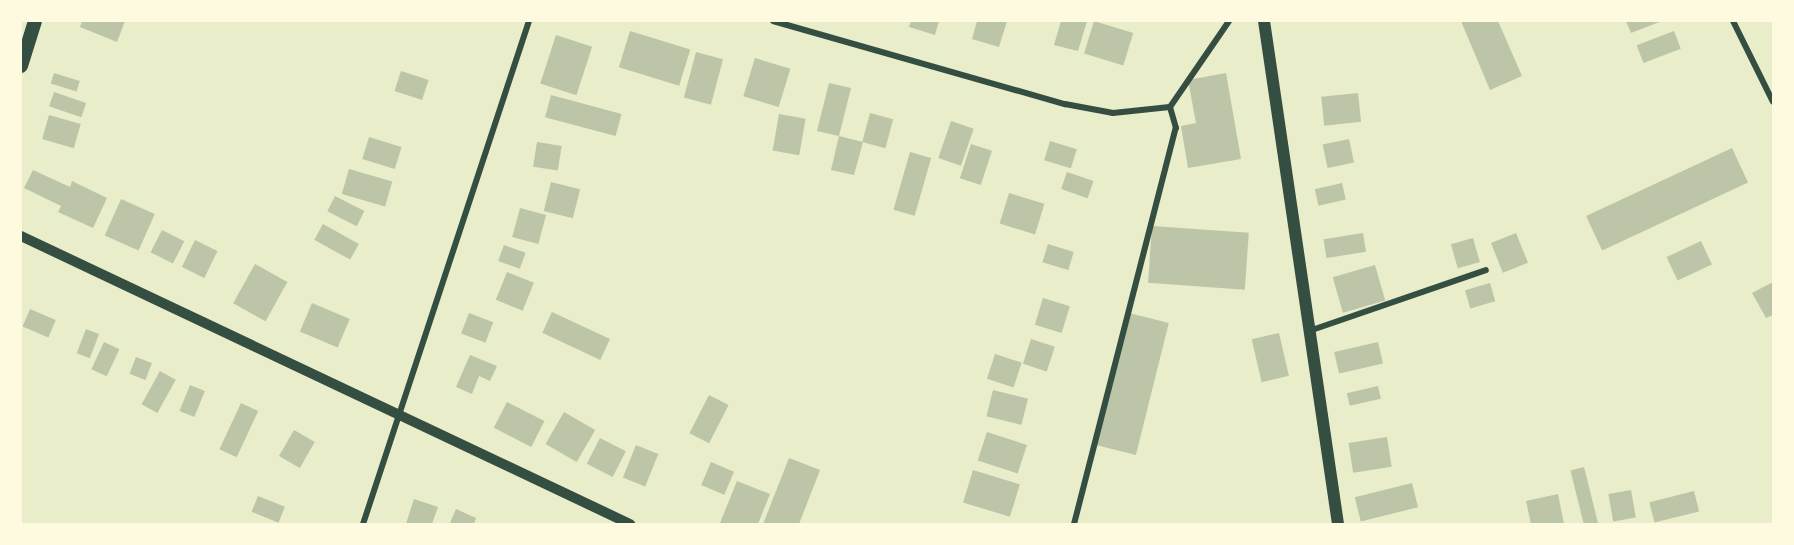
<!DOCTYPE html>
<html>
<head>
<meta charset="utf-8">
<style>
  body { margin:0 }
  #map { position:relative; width:1794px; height:545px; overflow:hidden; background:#e9edc9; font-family:"Fira Sans",sans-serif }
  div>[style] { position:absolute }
  .building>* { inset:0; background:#bcc5a7; transform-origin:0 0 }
  .minor>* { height:6px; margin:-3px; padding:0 3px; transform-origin:3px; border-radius:3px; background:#344e41 }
  .tertiary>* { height:10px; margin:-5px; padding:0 5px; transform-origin:5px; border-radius:5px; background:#344e41 }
  .secondary>* { height:12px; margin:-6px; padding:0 6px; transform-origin:6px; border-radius:6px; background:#344e41 }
  .primary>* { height:14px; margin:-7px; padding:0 7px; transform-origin:7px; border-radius:7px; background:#344e41 }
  span { translate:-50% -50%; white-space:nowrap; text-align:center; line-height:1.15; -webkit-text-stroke:6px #fefae0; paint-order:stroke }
  .frame { position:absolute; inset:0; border:22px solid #fefae0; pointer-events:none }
</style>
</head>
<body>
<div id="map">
  <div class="building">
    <div style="clip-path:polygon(82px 21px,125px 21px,117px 42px,80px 27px)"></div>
    <div style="clip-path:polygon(911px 21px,939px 21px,935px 35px,909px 27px)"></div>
    <div style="clip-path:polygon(977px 21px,1007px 21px,999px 47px,972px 39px)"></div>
    <div style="clip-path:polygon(1061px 21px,1087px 21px,1078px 51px,1054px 45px)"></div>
    <div style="left:1094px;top:21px;width:41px;height:34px;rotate:17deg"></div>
    <div style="clip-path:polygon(1461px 21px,1498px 21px,1522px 76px,1490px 90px)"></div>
    <div style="clip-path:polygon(1626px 21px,1662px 21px,1631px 33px)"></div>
    <div style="left:630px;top:31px;width:63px;height:38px;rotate:17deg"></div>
    <div style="left:1674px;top:31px;width:19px;height:40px;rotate:69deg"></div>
    <div style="left:556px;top:35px;width:38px;height:51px;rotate:18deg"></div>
    <div style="left:696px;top:52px;width:28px;height:47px;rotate:15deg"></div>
    <div style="left:755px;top:58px;width:37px;height:40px;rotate:17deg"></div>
    <div style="left:401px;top:71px;width:29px;height:21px;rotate:18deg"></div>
    <div style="left:54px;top:73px;width:27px;height:11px;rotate:17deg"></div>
    <div style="clip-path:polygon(1226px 73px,1241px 159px,1188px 168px,1181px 126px,1196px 123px,1188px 80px)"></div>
    <div style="clip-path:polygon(829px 83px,851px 88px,839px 136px,863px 142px,854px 175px,831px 170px,839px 136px,817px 131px)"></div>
    <div style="left:54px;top:92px;width:34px;height:15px;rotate:19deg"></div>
    <div style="left:1358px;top:93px;width:29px;height:37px;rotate:84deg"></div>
    <div style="left:551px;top:95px;width:73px;height:23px;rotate:15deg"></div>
    <div style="left:870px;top:113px;width:24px;height:30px;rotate:15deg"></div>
    <div style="left:779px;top:114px;width:27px;height:37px;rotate:10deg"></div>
    <div style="left:49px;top:115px;width:33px;height:25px;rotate:16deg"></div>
    <div style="left:951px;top:121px;width:24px;height:39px;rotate:19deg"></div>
    <div style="left:369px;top:137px;width:34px;height:23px;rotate:17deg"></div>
    <div style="left:1349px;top:139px;width:24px;height:27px;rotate:78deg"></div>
    <div style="left:1050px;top:141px;width:28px;height:20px;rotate:17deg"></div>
    <div style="left:537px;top:142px;width:25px;height:25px;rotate:9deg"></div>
    <div style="left:971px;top:144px;width:22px;height:36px;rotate:18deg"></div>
    <div style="left:1732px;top:148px;width:38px;height:161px;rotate:65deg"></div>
    <div style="left:910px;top:152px;width:22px;height:60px;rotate:16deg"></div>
    <div style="left:349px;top:169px;width:45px;height:26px;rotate:16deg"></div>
    <div style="clip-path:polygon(33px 170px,70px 187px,72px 181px,107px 198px,93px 228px,58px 212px,61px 206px,24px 188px)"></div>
    <div style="left:1067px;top:172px;width:28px;height:18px;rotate:19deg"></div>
    <div style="left:551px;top:182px;width:30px;height:30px;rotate:14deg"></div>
    <div style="left:1342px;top:183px;width:17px;height:28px;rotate:77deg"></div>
    <div style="left:1009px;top:193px;width:37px;height:32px;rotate:17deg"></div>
    <div style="left:335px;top:196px;width:33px;height:17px;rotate:27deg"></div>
    <div style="left:121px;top:199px;width:37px;height:40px;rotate:24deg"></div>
    <div style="left:520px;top:208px;width:27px;height:30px;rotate:15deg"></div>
    <div style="left:323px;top:224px;width:41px;height:18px;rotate:29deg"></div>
    <div style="left:1152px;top:226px;width:97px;height:57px;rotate:4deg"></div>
    <div style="left:162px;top:230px;width:25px;height:25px;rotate:27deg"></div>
    <div style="left:1363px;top:233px;width:19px;height:40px;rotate:81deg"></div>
    <div style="left:1516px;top:233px;width:32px;height:27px;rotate:68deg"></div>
    <div style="left:1473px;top:238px;width:25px;height:23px;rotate:74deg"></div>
    <div style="left:195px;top:240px;width:25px;height:30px;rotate:26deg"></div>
    <div style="left:1701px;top:241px;width:26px;height:38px;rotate:65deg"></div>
    <div style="left:1048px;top:244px;width:27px;height:19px;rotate:17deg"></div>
    <div style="left:504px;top:245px;width:23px;height:17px;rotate:20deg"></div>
    <div style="left:255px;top:264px;width:37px;height:45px;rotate:29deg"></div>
    <div style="left:1375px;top:265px;width:37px;height:44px;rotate:74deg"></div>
    <div style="left:507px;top:272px;width:29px;height:30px;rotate:22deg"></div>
    <div style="clip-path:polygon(1773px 282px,1773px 315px,1766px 318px,1752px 293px)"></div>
    <div style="left:1490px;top:283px;width:19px;height:26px;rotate:74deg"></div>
    <div style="left:1043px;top:298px;width:28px;height:28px;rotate:17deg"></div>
    <div style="left:312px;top:303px;width:41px;height:31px;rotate:23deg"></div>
    <div style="left:30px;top:309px;width:28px;height:19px;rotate:23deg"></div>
    <div style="left:552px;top:312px;width:64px;height:23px;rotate:25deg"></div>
    <div style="left:469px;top:313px;width:26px;height:22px;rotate:21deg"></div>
    <div style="left:1129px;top:313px;width:41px;height:136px;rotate:14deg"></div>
    <div style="left:86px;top:329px;width:14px;height:26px;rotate:21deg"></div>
    <div style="left:1279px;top:333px;width:44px;height:28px;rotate:77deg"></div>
    <div style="left:1031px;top:339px;width:25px;height:26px;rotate:18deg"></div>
    <div style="left:104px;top:342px;width:17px;height:30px;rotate:25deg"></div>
    <div style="left:1378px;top:342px;width:22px;height:45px;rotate:77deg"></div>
    <div style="left:995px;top:354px;width:28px;height:26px;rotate:18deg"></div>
    <div style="clip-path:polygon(470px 355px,497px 366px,490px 381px,479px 376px,472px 394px,456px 387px)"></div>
    <div style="left:136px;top:357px;width:17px;height:18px;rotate:21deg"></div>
    <div style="left:160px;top:371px;width:18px;height:38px;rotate:29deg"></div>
    <div style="left:190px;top:385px;width:16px;height:28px;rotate:22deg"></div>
    <div style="left:1378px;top:386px;width:13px;height:32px;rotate:77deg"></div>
    <div style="left:993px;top:390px;width:36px;height:27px;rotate:14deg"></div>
    <div style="left:709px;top:395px;width:22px;height:43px;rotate:27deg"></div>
    <div style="left:507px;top:402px;width:42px;height:29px;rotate:27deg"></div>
    <div style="left:241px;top:403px;width:19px;height:51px;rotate:25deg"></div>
    <div style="left:564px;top:412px;width:36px;height:37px;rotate:30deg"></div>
    <div style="left:294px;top:430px;width:24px;height:30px;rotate:30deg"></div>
    <div style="left:987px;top:432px;width:42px;height:30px;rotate:18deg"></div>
    <div style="left:1387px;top:437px;width:30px;height:39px;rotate:81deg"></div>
    <div style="left:600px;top:438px;width:29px;height:29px;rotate:27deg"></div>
    <div style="left:636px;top:445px;width:24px;height:35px;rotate:22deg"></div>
    <div style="clip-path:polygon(789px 458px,820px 470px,799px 524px,763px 524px)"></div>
    <div style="left:711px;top:462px;width:25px;height:25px;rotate:23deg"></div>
    <div style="left:1584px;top:467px;width:59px;height:14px;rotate:76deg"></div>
    <div style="left:973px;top:470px;width:49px;height:34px;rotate:17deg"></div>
    <div style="clip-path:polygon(737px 481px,770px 494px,758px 524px,720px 523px)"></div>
    <div style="left:1412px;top:483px;width:25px;height:59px;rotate:76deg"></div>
    <div style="left:1631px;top:490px;width:28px;height:23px;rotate:80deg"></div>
    <div style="left:1694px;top:491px;width:21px;height:46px;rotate:76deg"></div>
    <div style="clip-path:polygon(1558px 494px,1564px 524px,1531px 524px,1526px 501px)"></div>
    <div style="left:258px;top:496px;width:29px;height:17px;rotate:22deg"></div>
    <div style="clip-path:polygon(414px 499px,438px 507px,432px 524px,406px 524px)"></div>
    <div style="clip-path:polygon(456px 509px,476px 518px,474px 524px,450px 523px)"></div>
  </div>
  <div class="minor">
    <div style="left:773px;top:21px;width:304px;rotate:15.9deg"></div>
    <div style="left:1065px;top:104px;width:49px;rotate:10.6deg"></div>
    <div style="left:1113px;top:113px;width:57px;rotate:-6deg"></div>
    <div style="left:1170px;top:107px;width:104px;rotate:-55.5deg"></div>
    <div style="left:1733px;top:21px;width:90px;rotate:63.7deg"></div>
    <div style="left:1309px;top:331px;width:187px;rotate:-19deg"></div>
    <div style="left:363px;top:524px;width:530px;rotate:-71.74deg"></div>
    <div style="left:1074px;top:524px;width:409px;rotate:-75.6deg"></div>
    <div style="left:1176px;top:128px;width:22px;rotate:-106deg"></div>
  </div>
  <div class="tertiary">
    <div style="left:21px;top:236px;width:674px;rotate:25.31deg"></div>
  </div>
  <div class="secondary">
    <div style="left:1264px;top:21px;width:508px;rotate:81.63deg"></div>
  </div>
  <div class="primary">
    <div style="left:21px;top:66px;width:47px;rotate:-72.7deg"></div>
  </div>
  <div class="frame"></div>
</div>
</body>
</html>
